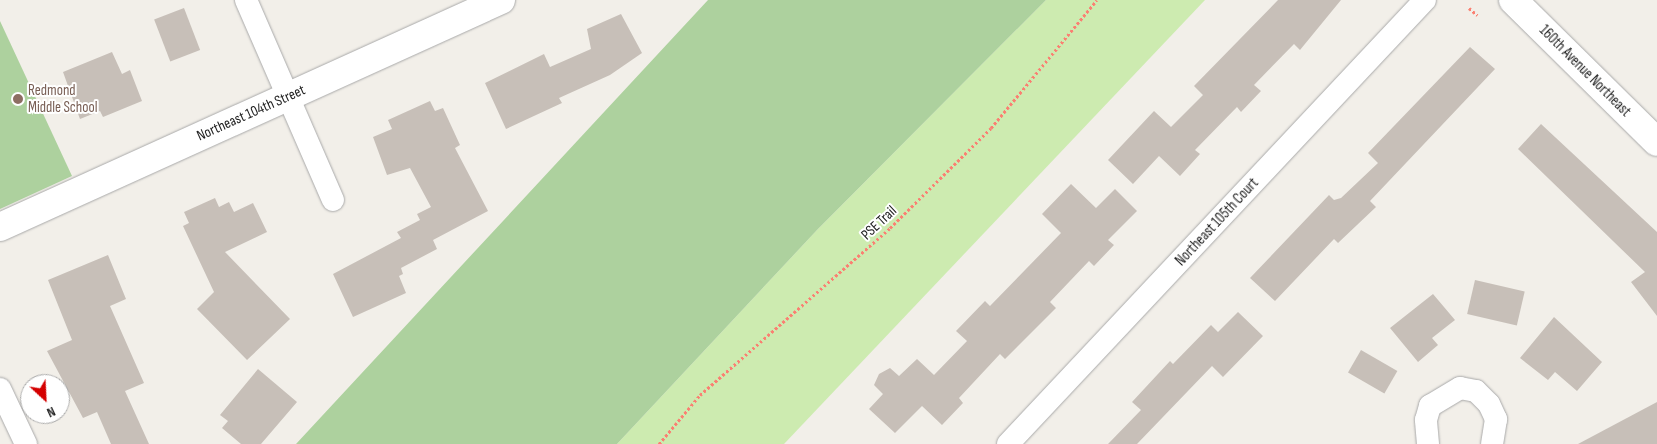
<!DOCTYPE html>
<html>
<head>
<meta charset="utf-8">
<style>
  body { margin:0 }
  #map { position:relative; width:1657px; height:444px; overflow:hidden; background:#f2efe9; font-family:"Sofia Sans Condensed",sans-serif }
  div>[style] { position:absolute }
  .grass>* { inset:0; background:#cdebb0 }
  .forest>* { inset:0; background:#add19e }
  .building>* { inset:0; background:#c7bfb8; transform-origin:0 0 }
  .path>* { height:3px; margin-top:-1.5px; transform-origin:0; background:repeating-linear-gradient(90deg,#fa8072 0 2.5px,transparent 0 5px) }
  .roads { filter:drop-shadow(0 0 1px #a9a9a9) drop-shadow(0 0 1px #a9a9a9) }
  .minor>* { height:22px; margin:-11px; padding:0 11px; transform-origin:11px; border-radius:11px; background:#fff }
  .tertiary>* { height:28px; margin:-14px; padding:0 14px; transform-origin:14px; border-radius:14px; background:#fff }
  .dots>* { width:14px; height:14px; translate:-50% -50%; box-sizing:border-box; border:2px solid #fff; border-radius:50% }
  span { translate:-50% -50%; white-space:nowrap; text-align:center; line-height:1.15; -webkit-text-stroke:4px #fff; paint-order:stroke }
  .street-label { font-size:15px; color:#222 }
  .education-label { font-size:15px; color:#785e54 }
  .left { translate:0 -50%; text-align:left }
  .north { position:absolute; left:20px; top:374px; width:50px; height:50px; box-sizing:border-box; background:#fff; border:1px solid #a7a7a7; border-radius:50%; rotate:155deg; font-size:14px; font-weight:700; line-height:20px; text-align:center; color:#222 }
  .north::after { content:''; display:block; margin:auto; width:18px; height:22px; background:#d40000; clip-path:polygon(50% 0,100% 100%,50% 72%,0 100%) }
</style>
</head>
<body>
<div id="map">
  <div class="grass">
    <div style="clip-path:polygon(1046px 0,1205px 0,784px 444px,617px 444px,817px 230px)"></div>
  </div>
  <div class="forest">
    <div style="clip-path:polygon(708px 0,1046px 0,817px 230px,617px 444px,296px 444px)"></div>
    <div style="clip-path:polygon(0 21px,72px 176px,0 209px)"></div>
  </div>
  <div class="building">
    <div style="clip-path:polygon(1278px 0,1341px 0,1300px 50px,1294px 44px,1254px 85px,1261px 91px,1241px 112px,1237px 107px,1195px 150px,1200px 154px,1180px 176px,1159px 156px,1133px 184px,1108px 160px,1154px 111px,1171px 127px,1203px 95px,1194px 86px)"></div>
    <div style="left:184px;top:8px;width:45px;height:32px;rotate:69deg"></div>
    <div style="clip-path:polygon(621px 14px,642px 53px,610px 75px,559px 98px,562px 103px,506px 129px,485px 83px,544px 54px,550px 67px,591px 49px,587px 29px)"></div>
    <div style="clip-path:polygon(1470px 47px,1495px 69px,1370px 201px,1376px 207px,1338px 243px,1334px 239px,1275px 301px,1250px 278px,1329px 195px,1334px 200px,1341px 198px,1378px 163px,1368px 153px)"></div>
    <div style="clip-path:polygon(112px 52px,122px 74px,130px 70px,142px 101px,103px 117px,100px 111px,80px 119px,63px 72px)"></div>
    <div style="clip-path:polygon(430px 101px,435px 111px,443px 108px,460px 145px,455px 148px,488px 211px,433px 240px,437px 249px,401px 268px,403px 274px,399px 276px,406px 293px,353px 317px,333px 274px,401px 238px,397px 232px,420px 220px,417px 214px,431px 207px,410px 168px,387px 175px,373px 137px,392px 129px,388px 120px)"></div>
    <div style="clip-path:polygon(1541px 124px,1657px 232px,1657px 316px,1631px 282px,1645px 272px,1518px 149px)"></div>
    <div style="clip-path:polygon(1071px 184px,1096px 208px,1115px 189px,1137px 211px,1108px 240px,1114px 245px,1094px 266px,1089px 261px,1050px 302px,1056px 308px,1005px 359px,1000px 354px,959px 398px,963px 403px,942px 425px,922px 406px,895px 433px,869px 409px,883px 394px,874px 385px,879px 374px,890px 368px,899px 376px,917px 359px,934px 375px,967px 341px,956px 331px,985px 301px,990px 306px,1061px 233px,1042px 214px)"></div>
    <div style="clip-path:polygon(215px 198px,219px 207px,229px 202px,234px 212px,253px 203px,267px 232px,225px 252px,290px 319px,247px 360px,197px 309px,214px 292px,183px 226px,189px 223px,184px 212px)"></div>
    <div style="clip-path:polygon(108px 255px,126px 299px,110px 306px,144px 383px,125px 391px,149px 444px,111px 444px,97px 412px,83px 418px,47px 351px,72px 340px,48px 280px)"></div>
    <div style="left:1475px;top:280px;width:51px;height:35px;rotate:13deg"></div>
    <div style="clip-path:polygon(1433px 294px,1455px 320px,1432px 338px,1438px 345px,1418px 362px,1390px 328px)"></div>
    <div style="clip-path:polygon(1238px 312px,1263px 336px,1223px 377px,1212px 366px,1137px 444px,1108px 444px,1141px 410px,1132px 402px,1170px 361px,1173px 364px,1211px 325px,1218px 332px)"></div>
    <div style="clip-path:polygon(1554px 317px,1602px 362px,1577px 391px,1555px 372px,1548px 380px,1520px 358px)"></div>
    <div style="left:1361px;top:350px;width:42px;height:26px;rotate:30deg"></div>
    <div style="clip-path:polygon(258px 369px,297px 402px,261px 444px,241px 444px,222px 428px,228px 421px,220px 415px)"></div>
    <div style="clip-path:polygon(1657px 402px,1657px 444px,1578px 444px)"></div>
  </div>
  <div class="path">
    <div style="left:1469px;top:8px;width:11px;rotate:41deg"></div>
    <div style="left:659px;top:444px;width:64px;rotate:-50.1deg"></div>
    <div style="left:700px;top:395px;width:253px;rotate:-41.3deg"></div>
    <div style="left:890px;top:228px;width:142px;rotate:-44.7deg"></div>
    <div style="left:991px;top:128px;width:166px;rotate:-50.4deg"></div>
  </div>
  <div class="roads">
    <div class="minor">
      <div style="left:246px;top:0;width:218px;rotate:66.5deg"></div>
      <div style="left:0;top:389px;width:61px;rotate:64.7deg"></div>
      <div style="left:1008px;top:444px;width:609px;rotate:-46.8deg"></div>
      <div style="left:1428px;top:444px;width:24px;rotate:-95deg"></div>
      <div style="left:1426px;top:420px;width:15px;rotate:-74deg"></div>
      <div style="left:1430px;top:406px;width:35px;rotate:-31deg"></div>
      <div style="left:1460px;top:388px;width:16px;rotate:11deg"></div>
      <div style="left:1476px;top:391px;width:18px;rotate:45deg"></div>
      <div style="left:1489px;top:404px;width:17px;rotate:65deg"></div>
      <div style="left:1496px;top:419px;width:25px;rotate:99deg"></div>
    </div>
    <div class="tertiary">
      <div style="left:1513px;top:0;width:202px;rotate:44.6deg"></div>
      <div style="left:0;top:227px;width:550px;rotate:-24.37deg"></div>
    </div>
  </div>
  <div class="dots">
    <div style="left:18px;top:99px;background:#8d6e63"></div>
  </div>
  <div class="street-label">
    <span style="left:1585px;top:71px;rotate:45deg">160th Avenue Northeast</span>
    <span style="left:251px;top:113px;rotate:-24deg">Northeast 104th Street</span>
    <span style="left:1217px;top:222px;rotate:-47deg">Northeast 105th Court</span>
    <span style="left:879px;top:223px;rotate:-43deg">PSE Trail</span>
  </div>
  <div class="education-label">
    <span class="left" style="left:28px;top:99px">Redmond<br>Middle School</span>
  </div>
  <div class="north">N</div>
</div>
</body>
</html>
